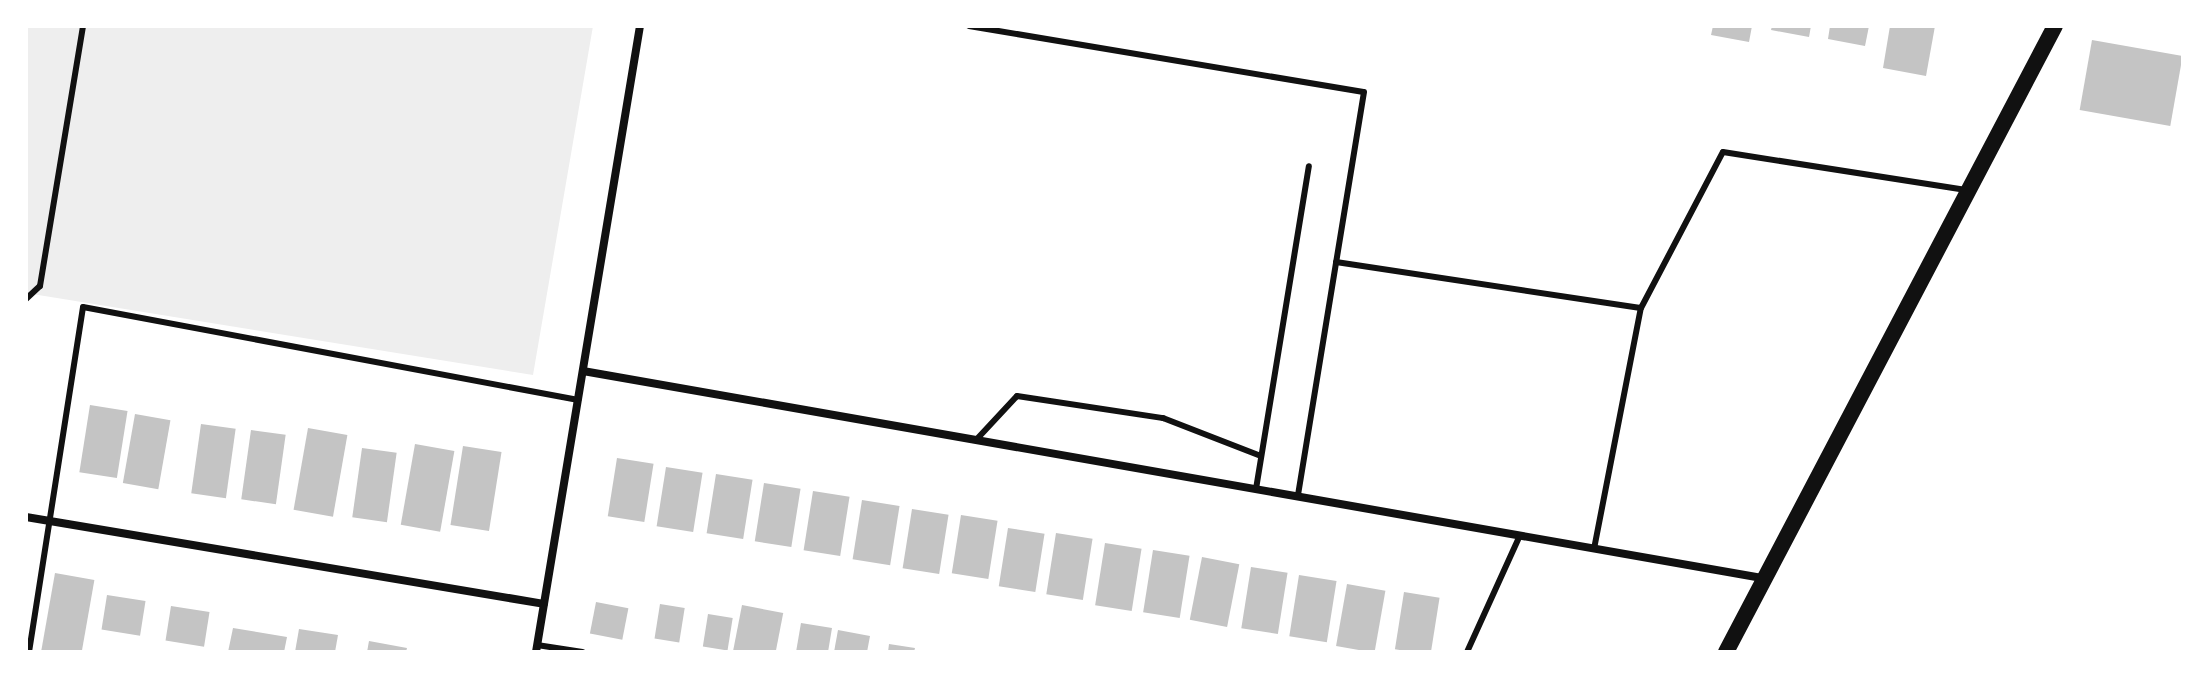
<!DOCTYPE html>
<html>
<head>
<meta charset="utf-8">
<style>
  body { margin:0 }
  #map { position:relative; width:2209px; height:678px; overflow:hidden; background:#fff; font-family:"IBM Plex Sans",sans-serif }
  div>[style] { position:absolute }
  .green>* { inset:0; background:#eee }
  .building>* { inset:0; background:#c4c4c4; transform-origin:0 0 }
  .service>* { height:6px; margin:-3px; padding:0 3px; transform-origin:3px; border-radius:3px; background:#111 }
  .minor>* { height:8px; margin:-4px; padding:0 4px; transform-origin:4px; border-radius:4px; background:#111 }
  .secondary>* { height:16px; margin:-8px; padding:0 8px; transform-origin:8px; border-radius:8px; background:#111 }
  span { translate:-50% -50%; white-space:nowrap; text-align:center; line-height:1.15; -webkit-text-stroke:8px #fff; paint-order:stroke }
  .frame { position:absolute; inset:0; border:28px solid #fff; pointer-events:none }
</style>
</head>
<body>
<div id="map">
  <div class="green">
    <div style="clip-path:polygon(26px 26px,593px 26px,533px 375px,26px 293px)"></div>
  </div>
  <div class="building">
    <div style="clip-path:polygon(1713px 26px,1752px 26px,1749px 42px,1711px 35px)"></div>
    <div style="clip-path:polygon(1772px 26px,1811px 26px,1809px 37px,1771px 30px)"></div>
    <div style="clip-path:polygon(1830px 26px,1869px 26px,1865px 46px,1828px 39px)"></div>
    <div style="clip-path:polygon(1890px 26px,1935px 26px,1926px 76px,1883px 68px)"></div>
    <div style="left:2092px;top:40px;width:92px;height:71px;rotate:10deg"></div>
    <div style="left:90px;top:405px;width:38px;height:68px;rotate:9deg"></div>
    <div style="left:135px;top:414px;width:36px;height:70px;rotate:10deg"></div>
    <div style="left:201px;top:424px;width:35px;height:70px;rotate:8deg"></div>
    <div style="left:308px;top:428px;width:40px;height:83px;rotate:10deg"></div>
    <div style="left:251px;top:430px;width:35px;height:70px;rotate:8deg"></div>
    <div style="left:415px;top:444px;width:40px;height:82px;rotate:10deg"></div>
    <div style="left:463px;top:446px;width:39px;height:80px;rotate:9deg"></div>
    <div style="left:362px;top:448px;width:35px;height:70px;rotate:8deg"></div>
    <div style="left:617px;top:458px;width:37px;height:59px;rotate:9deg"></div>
    <div style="left:666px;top:467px;width:37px;height:60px;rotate:9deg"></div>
    <div style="left:716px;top:474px;width:37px;height:60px;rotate:9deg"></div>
    <div style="left:764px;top:483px;width:37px;height:59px;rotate:9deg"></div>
    <div style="left:813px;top:491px;width:37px;height:60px;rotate:9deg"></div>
    <div style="left:862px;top:500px;width:38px;height:60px;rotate:9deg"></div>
    <div style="left:912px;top:509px;width:37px;height:60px;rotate:9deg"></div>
    <div style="left:961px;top:515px;width:37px;height:59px;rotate:9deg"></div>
    <div style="left:1008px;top:528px;width:37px;height:59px;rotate:9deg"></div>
    <div style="left:1056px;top:533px;width:37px;height:62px;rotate:9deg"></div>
    <div style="left:1105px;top:543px;width:37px;height:63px;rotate:9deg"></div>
    <div style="left:1153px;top:550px;width:37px;height:63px;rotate:9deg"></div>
    <div style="left:1202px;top:557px;width:38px;height:64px;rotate:11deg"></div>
    <div style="left:1251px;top:567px;width:37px;height:62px;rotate:9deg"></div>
    <div style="left:55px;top:573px;width:40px;height:80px;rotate:10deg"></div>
    <div style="left:1299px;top:575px;width:38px;height:62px;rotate:9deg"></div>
    <div style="left:1347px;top:584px;width:39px;height:63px;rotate:10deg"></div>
    <div style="left:1404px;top:592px;width:36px;height:58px;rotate:9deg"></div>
    <div style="left:107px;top:595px;width:39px;height:35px;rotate:9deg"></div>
    <div style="left:596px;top:602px;width:33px;height:32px;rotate:11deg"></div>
    <div style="left:660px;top:604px;width:25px;height:35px;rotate:9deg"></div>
    <div style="left:742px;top:605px;width:42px;height:46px;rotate:11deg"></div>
    <div style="left:171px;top:606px;width:39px;height:35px;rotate:9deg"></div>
    <div style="left:708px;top:614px;width:25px;height:33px;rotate:9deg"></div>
    <div style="clip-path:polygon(801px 623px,832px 628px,828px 652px,796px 652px)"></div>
    <div style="clip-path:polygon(233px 628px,287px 637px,284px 652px,228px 652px)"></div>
    <div style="clip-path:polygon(299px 629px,338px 635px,335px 652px,295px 652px)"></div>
    <div style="clip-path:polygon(838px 630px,870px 636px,867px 652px,834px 652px)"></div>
    <div style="clip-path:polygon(369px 641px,407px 648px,406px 652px,367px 652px)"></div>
    <div style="clip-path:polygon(889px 644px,915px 648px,914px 652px,888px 652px)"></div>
  </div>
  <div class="service">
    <div style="left:969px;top:26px;width:400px;rotate:9.5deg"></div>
    <div style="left:1364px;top:92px;width:410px;rotate:99.3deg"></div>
    <div style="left:1336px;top:262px;width:308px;rotate:8.6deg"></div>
    <div style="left:26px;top:299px;width:19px;rotate:-43deg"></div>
    <div style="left:40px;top:286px;width:264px;rotate:-80.6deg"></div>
    <div style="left:976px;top:440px;width:60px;rotate:-47deg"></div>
    <div style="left:1017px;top:396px;width:148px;rotate:8.6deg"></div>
    <div style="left:1163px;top:418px;width:105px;rotate:21.2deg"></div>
    <div style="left:1256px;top:489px;width:327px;rotate:-80.7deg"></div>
    <div style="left:1594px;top:549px;width:246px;rotate:-79deg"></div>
    <div style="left:1641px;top:308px;width:176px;rotate:-62.3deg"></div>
    <div style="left:1723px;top:152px;width:246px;rotate:8.9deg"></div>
    <div style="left:537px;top:645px;width:46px;rotate:8.8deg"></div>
    <div style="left:29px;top:652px;width:349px;rotate:-81.1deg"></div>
    <div style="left:83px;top:307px;width:504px;rotate:10.64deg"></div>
    <div style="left:1467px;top:652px;width:128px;rotate:-65.6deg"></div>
  </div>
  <div class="minor">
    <div style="left:583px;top:371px;width:1197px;rotate:9.96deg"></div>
    <div style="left:26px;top:517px;width:525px;rotate:9.53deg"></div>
    <div style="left:536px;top:652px;width:635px;rotate:-80.57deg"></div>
  </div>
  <div class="secondary">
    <div style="left:1726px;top:652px;width:707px;rotate:-62.28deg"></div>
  </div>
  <div class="frame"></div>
</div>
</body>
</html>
